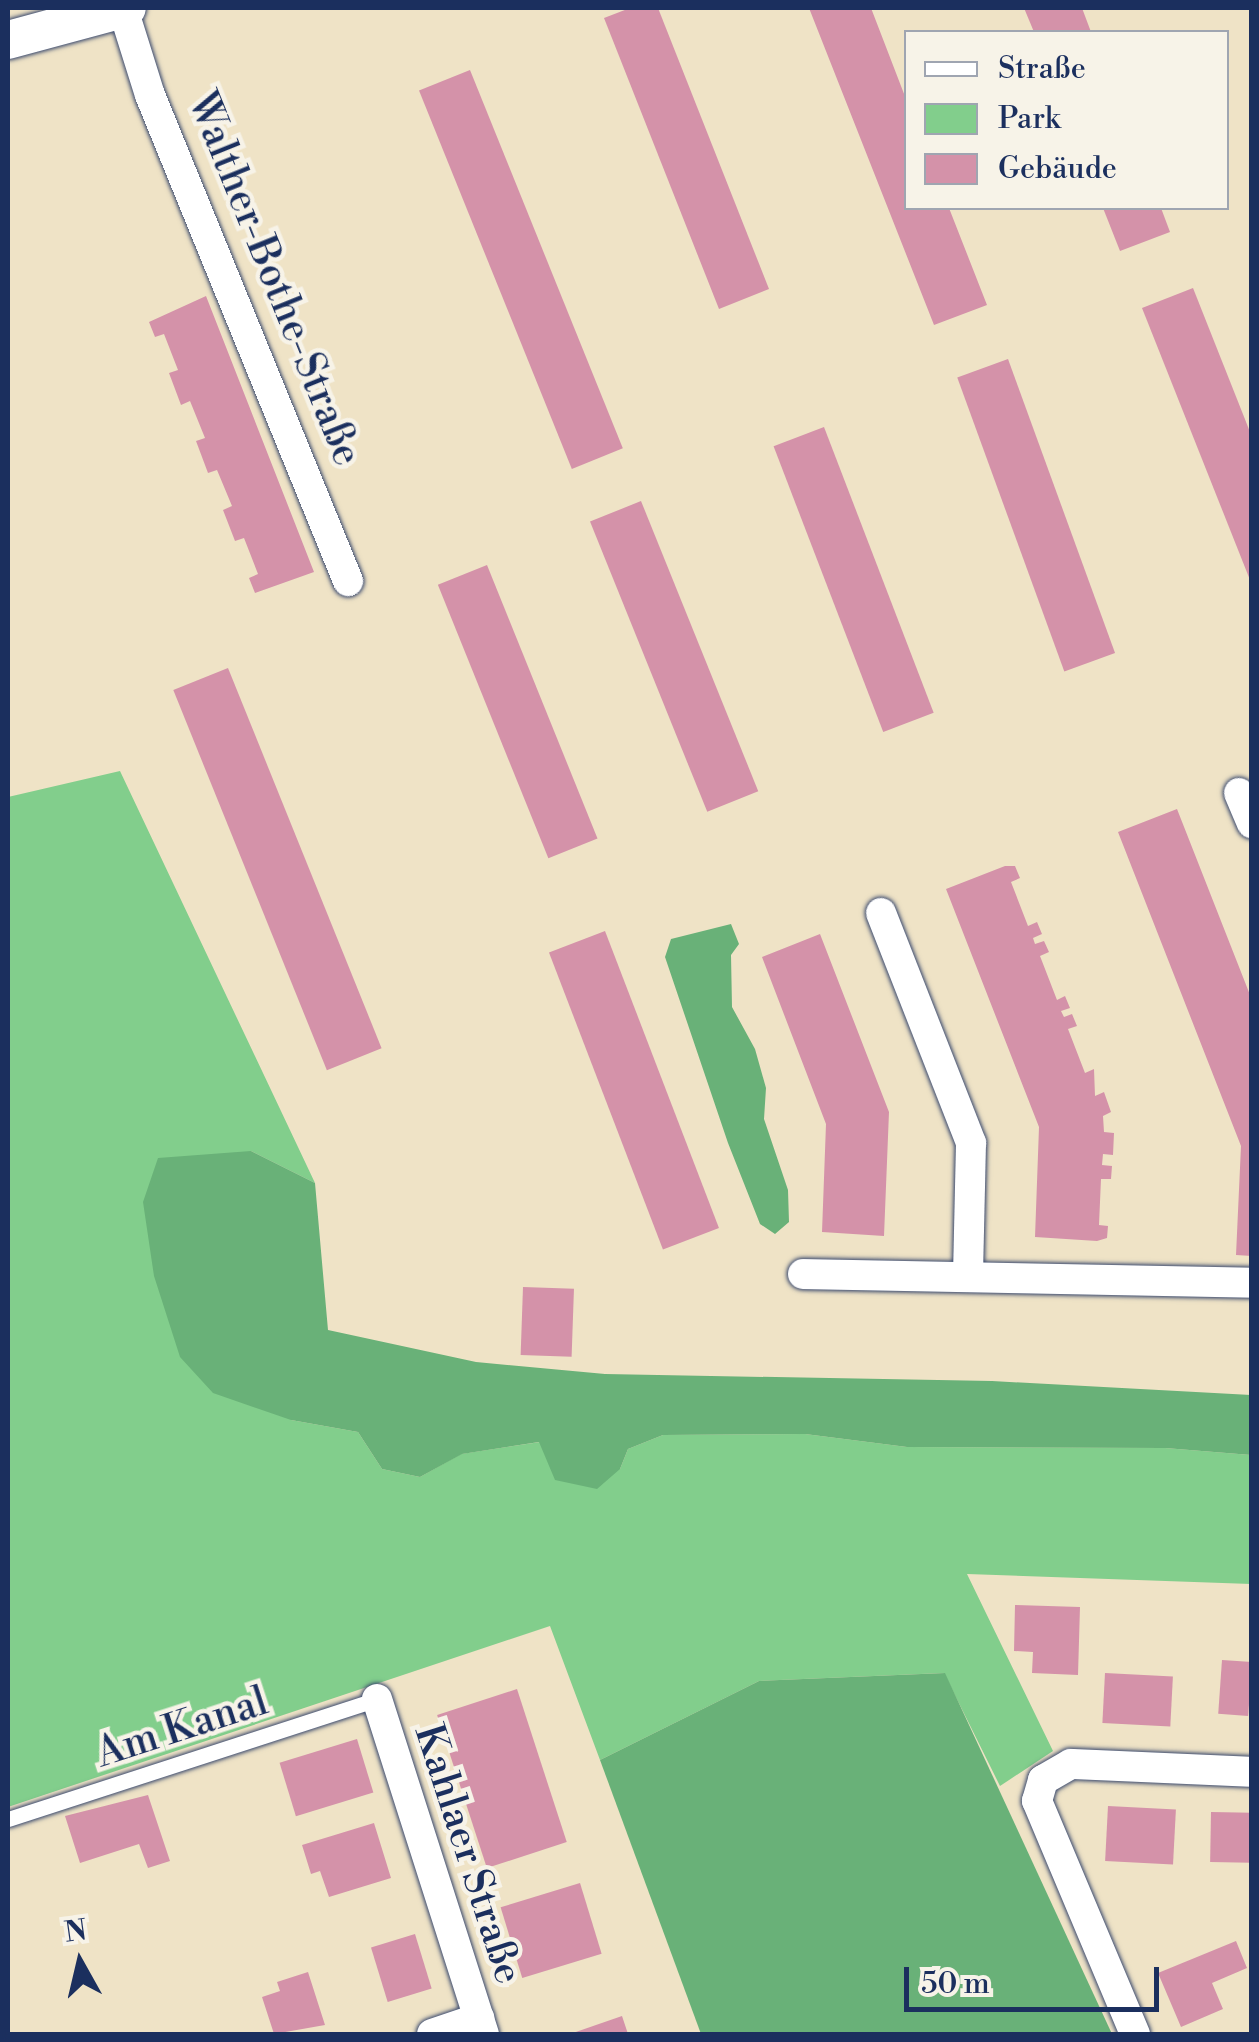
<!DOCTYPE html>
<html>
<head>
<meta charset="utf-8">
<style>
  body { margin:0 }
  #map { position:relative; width:1259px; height:2042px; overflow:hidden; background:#efe3c6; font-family:"Libre Bodoni",serif }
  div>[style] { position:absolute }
  .green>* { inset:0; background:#82ce8c }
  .forest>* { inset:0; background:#69b178 }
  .building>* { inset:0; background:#d492a9; transform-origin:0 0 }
  .roads { filter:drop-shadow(0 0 2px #3b4a6e) drop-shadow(0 0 2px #3b4a6e) }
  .service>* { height:15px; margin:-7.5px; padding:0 7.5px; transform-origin:7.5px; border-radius:7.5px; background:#fff }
  .minor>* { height:30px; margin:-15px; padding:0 15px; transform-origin:15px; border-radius:15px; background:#fff }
  .tertiary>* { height:38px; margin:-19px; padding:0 19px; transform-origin:19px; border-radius:19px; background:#fff }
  span { translate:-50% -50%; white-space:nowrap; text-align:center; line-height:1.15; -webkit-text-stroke:9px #f7f3e8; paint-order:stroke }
  .street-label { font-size:40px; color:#1b2f5e }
  .frame { position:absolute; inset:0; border:10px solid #1b2f5e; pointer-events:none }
  .legend { position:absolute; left:904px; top:30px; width:325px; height:180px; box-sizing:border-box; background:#f7f3e8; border:2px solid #9fa5b1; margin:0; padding:12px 18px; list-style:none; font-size:30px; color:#1b2f5e }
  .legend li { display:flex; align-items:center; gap:20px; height:50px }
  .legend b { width:50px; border:2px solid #9fa5b1 }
  .north { position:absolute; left:30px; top:1912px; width:100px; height:100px; -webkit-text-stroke:8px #f7f3e8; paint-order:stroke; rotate:352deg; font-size:28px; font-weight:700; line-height:40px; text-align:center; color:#1b2f5e }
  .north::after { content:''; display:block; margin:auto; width:35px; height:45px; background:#1b2f5e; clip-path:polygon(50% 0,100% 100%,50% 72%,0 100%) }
  .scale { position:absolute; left:904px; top:1967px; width:255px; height:45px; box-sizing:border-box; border:5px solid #1b2f5e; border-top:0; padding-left:12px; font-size:30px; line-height:35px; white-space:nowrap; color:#1b2f5e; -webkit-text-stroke:8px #f7f3e8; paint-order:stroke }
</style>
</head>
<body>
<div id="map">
  <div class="green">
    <div style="clip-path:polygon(120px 771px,315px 1183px,251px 1151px,291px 1420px,358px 1432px,382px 1469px,420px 1477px,461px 1454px,540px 1442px,620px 1469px,628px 1449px,663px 1435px,805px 1434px,907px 1447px,1165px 1448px,1251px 1455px,1251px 1584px,967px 1574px,1053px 1751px,1000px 1786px,944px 1673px,759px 1681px,600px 1760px,550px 1626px,8px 1807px,8px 797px)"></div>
  </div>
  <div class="forest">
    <div style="clip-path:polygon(731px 924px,739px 944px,731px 955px,732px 1007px,755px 1049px,766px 1088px,764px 1119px,788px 1190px,789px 1222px,775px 1234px,760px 1224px,728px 1143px,665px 957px,671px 939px)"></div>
    <div style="clip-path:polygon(251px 1151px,315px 1183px,328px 1330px,476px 1362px,605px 1374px,992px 1381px,1251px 1395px,1251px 1455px,1165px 1448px,907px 1447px,805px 1434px,663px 1435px,628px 1449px,620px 1469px,597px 1489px,555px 1480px,539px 1442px,462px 1454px,420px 1477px,382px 1469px,358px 1432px,291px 1420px,213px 1393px,180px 1357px,154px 1276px,143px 1202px,158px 1158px)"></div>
    <div style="clip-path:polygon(945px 1673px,1112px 2034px,701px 2034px,600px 1760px,759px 1681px)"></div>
  </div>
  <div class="building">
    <div style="clip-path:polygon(630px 8px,658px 8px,769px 289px,719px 309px,604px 18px)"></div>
    <div style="clip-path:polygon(809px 8px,871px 8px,906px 99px,906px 208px,949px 208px,987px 305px,934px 325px)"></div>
    <div style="clip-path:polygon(1024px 8px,1082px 8px,1091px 32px,1034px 32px)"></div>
    <div style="left:470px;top:70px;width:408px;height:55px;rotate:68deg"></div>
    <div style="clip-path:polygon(1103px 208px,1161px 208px,1170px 232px,1120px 251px)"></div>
    <div style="clip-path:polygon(1193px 288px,1252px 437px,1252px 585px,1142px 308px)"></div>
    <div style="clip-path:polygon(206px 296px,314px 572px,255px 593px,249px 578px,258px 574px,244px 538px,235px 541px,223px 510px,232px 506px,217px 470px,208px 473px,196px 441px,205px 438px,190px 401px,181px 405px,169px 373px,178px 370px,164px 334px,155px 337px,149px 322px)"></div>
    <div style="left:1008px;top:359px;width:313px;height:54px;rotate:70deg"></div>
    <div style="left:824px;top:427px;width:306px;height:54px;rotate:69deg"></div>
    <div style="left:641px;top:501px;width:313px;height:55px;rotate:68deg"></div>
    <div style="left:487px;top:565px;width:295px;height:53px;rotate:68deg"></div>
    <div style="left:228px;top:668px;width:410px;height:59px;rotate:68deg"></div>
    <div style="clip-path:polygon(1177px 809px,1252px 1000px,1252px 1256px,1236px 1255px,1241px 1146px,1118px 832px)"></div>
    <div style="clip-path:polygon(1005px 866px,1015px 866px,1020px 878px,1011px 882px,1028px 926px,1037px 922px,1042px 934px,1033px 938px,1035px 944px,1044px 941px,1049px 952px,1040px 956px,1057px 1000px,1065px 996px,1070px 1008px,1061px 1011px,1064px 1017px,1072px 1014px,1077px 1026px,1068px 1029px,1085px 1073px,1094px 1069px,1095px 1096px,1104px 1092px,1111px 1112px,1103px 1116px,1104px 1132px,1114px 1133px,1113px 1155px,1103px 1154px,1102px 1165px,1112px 1166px,1111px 1179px,1101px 1179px,1099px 1225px,1108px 1226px,1107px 1238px,1097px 1241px,1035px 1237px,1039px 1127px,946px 889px)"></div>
    <div style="left:605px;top:931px;width:318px;height:60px;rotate:69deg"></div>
    <div style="clip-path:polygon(820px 934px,889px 1112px,884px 1236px,822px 1232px,826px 1124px,762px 957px)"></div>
    <div style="left:523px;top:1287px;width:51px;height:68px;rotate:2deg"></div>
    <div style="clip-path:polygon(1015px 1605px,1080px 1607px,1078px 1675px,1032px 1673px,1033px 1652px,1014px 1651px)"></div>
    <div style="left:1222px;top:1660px;width:30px;height:54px;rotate:4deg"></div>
    <div style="left:1105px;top:1673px;width:68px;height:50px;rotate:3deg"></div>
    <div style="left:517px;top:1689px;width:161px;height:84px;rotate:72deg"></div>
    <div style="left:357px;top:1739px;width:56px;height:81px;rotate:73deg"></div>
    <div style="clip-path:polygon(148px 1795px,170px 1861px,148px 1868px,139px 1844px,80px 1863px,65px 1816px)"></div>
    <div style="left:1108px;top:1806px;width:68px;height:55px;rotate:3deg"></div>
    <div style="left:1211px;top:1812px;width:41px;height:50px;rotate:1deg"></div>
    <div style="clip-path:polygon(374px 1823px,391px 1878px,329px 1897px,320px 1871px,311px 1874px,302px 1845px)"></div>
    <div style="left:580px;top:1883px;width:74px;height:83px;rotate:73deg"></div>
    <div style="left:415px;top:1934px;width:57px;height:46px;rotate:73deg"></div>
    <div style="clip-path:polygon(1236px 1941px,1247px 1968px,1212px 1983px,1223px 2009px,1181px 2027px,1158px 1973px)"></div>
    <div style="clip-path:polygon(308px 1972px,325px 2025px,274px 2034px,262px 1997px,280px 1991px,277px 1982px)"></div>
    <div style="clip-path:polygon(622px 2016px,628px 2034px,570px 2034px)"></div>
  </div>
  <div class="roads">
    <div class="service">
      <div style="left:8px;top:1819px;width:388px;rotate:-18deg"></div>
    </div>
    <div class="minor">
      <div style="left:123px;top:9px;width:90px;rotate:72.6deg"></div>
      <div style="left:150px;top:95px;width:525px;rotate:67.83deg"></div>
      <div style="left:1239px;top:793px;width:33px;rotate:67deg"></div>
      <div style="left:881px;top:913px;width:247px;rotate:68.6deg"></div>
      <div style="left:971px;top:1143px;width:134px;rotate:91.3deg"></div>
      <div style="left:803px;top:1274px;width:449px;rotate:1.1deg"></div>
      <div style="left:377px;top:1699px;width:352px;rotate:72.3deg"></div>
      <div style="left:432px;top:2034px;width:50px;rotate:-18.8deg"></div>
      <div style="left:1135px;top:2034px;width:253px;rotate:-112.8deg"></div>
      <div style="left:1037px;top:1801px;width:22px;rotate:-74deg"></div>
      <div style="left:1043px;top:1780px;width:32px;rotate:-30deg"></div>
      <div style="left:1071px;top:1764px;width:181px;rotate:2.5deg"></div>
    </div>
    <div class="tertiary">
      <div style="left:8px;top:40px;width:123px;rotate:-15.1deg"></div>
    </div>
  </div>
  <div class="street-label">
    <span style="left:274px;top:279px;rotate:68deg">Walther-Bothe-Straße</span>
    <span style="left:182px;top:1728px;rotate:-18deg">Am Kanal</span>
    <span style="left:468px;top:1854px;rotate:72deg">Kahlaer Straße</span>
  </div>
  <div class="frame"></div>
  <ul class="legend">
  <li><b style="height:12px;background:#fff"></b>Straße</li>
  <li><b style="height:28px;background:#82ce8c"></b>Park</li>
  <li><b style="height:28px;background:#d492a9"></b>Gebäude</li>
  </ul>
  <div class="north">N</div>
  <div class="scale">50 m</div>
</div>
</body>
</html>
